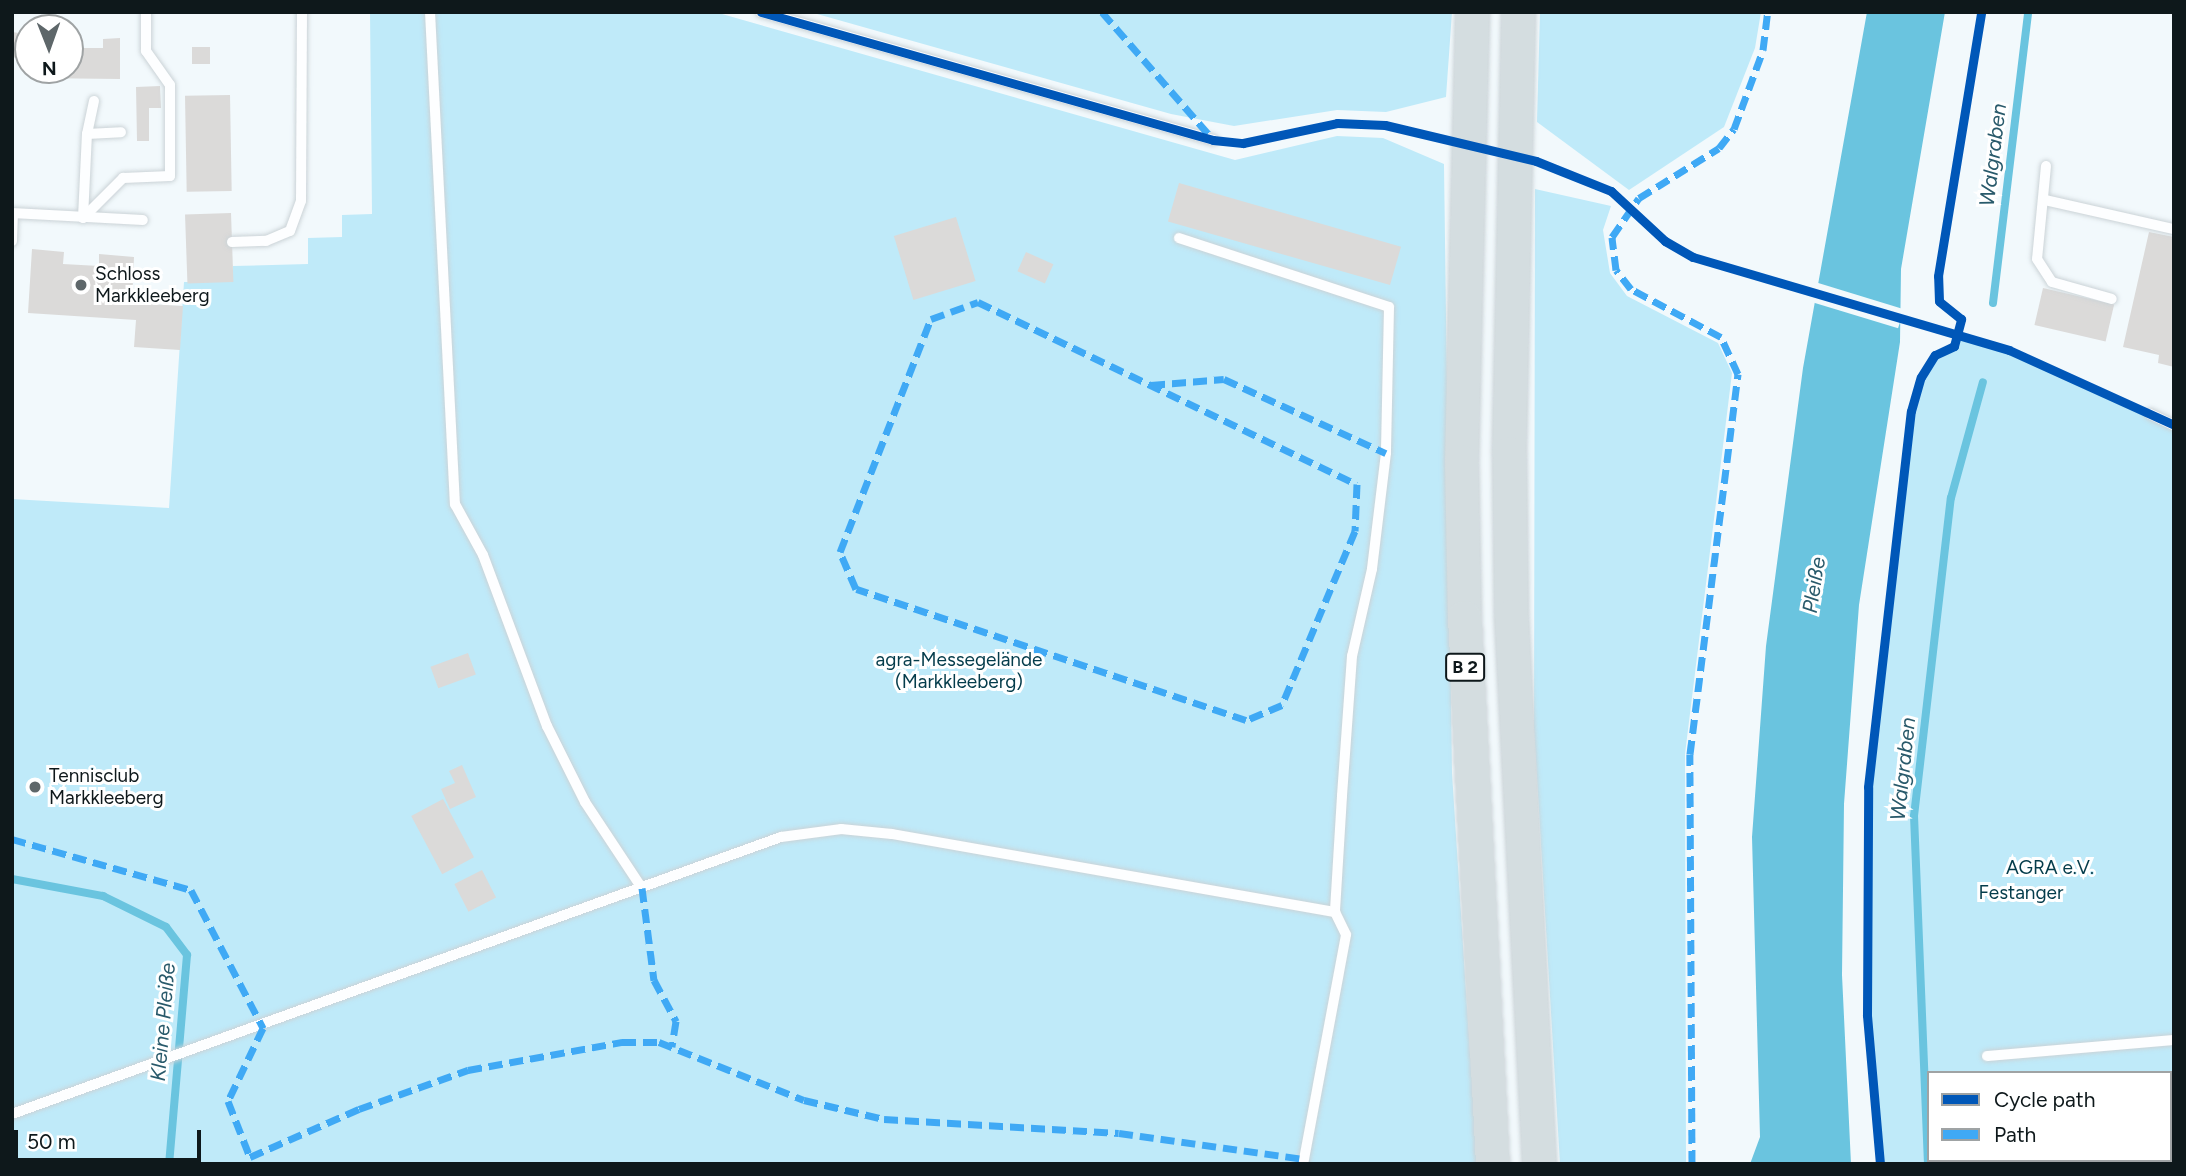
<!DOCTYPE html>
<html>
<head>
<meta charset="utf-8">
<style>
  body { margin:0 }
  #map { position:relative; width:2186px; height:1176px; overflow:hidden; background:#f2f9fc; font-family:Figtree,sans-serif }
  div>[style] { position:absolute }
  .green>* { inset:0; background:#bfeaf9 }
  .water>* { inset:0; background:#6ac4df }
  .pier>* { inset:0; background:#f2f9fc; transform-origin:0 0 }
  .stream>* { height:8px; margin:-4px; padding:0 4px; transform-origin:4px; border-radius:4px; background:#6ac4df }
  .building>* { inset:0; background:#dbdad9; transform-origin:0 0 }
  .roads { filter:drop-shadow(0 0 2px #cbd3d7) drop-shadow(0 0 2px #cbd3d7) }
  .service>* { height:10px; margin:-5px; padding:0 5px; transform-origin:5px; border-radius:5px; background:#fdfeff }
  .trunk>* { height:33px; margin:-16.5px; padding:0 16.5px; transform-origin:16.5px; border-radius:16.5px; background:#d4dde0 }
  .quiet>* { height:7px; margin-top:-3.5px; transform-origin:0; background:repeating-linear-gradient(90deg,#3fa9f5 0 14px,transparent 0 21px) }
  .cycleway>* { height:9px; margin:-4.5px; padding:0 4.5px; transform-origin:4.5px; border-radius:4.5px; background:#0057b8 }
  .dots>* { width:19px; height:19px; translate:-50% -50%; box-sizing:border-box; border:4px solid #fff; border-radius:50% }
  span { translate:-50% -50%; white-space:nowrap; text-align:center; line-height:1.15; -webkit-text-stroke:6px #fff; paint-order:stroke }
  .shield-label span { padding:2px 5px; background:#fff; border:2px solid; border-radius:5px; -webkit-text-stroke-width:0 }
  .shield-label { font-size:18px; color:#0e181b; font-weight:700 }
  .poi-label { font-size:19px; color:#0e181b }
  .left { translate:0 -50%; text-align:left }
  .park-label { font-size:19px; color:#043c4b }
  .water-label { font-size:21px; color:#295a6b; font-style:italic }
  .frame { position:absolute; inset:0; border:14px solid #0e181b; pointer-events:none }
  .legend { position:absolute; left:1927px; top:1071px; width:245px; height:91px; box-sizing:border-box; background:#fff; border:2px solid #9fa3a4; margin:0; padding:9px 12px; list-style:none; font-size:21px; color:#0e181b }
  .legend li { display:flex; align-items:center; gap:14px; height:35px }
  .legend b { width:35px; border:2px solid #9fa3a4 }
  .north { position:absolute; left:14px; top:14px; width:70px; height:70px; box-sizing:border-box; background:#fff; border:2px solid #9fa3a4; border-radius:50%; rotate:179deg; font-size:19px; font-weight:700; line-height:28px; text-align:center; color:#0e181b }
  .north::after { content:''; display:block; margin:auto; width:24px; height:32px; background:#5e676a; clip-path:polygon(50% 0,100% 100%,50% 72%,0 100%) }
  .scale { position:absolute; left:14px; top:1130px; width:187px; height:32px; box-sizing:border-box; border:4px solid #0e181b; border-top:0; padding-left:9px; font-size:21px; line-height:24px; white-space:nowrap; color:#0e181b; -webkit-text-stroke:5px #fff; paint-order:stroke }
</style>
</head>
<body>
<div id="map">
  <div class="green">
    <div style="clip-path:polygon(370px 12px,715px 12px,1235px 160px,1337px 136px,1383px 138px,1444px 164px,1452px 773px,1477px 1164px,12px 1164px,12px 499px,169px 508px,184px 282px,233px 282px,233px 266px,308px 264px,308px 238px,342px 237px,342px 215px,372px 214px)"></div>
    <div style="clip-path:polygon(810px 12px,1452px 12px,1446px 97px,1386px 112px,1337px 110px,1234px 126px,1171px 114px)"></div>
    <div style="clip-path:polygon(1540px 12px,1761px 12px,1755px 48px,1724px 127px,1629px 190px,1537px 122px)"></div>
    <div style="clip-path:polygon(1535px 189px,1611px 206px,1603px 230px,1610px 273px,1627px 296px,1718px 343px,1732px 373px,1685px 754px,1686px 1164px,1560px 1164px,1534px 727px)"></div>
    <div style="clip-path:polygon(evenodd,1957px 336px,2009px 350px,2174px 425px,2174px 1164px,1880px 1164px,1867px 1015px,1866px 910px,1878px 680px,1911px 411px,1921px 377px,1935px 355px,1954px 346px,1957px 336px,1929px 1073px,2170px 1073px,2170px 1160px,1929px 1160px,1929px 1073px)"></div>
  </div>
  <div class="water">
    <div style="clip-path:polygon(1867px 12px,1945px 12px,1901px 269px,1900px 342px,1859px 605px,1844px 804px,1842px 975px,1851px 1164px,1750px 1164px,1760px 1137px,1752px 837px,1766px 646px,1803px 368px)"></div>
  </div>
  <div class="pier">
    <div style="left:1815px;top:282px;width:93px;height:20px;rotate:17deg"></div>
  </div>
  <div class="stream">
    <div style="left:1993px;top:303px;width:293px;rotate:-83.1deg"></div>
    <div style="left:12px;top:879px;width:93px;rotate:10.6deg"></div>
    <div style="left:103px;top:896px;width:70px;rotate:26.2deg"></div>
    <div style="left:166px;top:927px;width:35px;rotate:53deg"></div>
    <div style="left:187px;top:955px;width:210px;rotate:94.9deg"></div>
    <div style="left:1928px;top:1164px;width:348px;rotate:-92.3deg"></div>
    <div style="left:1914px;top:816px;width:320px;rotate:-83.4deg"></div>
    <div style="left:1951px;top:498px;width:120px;rotate:-74.6deg"></div>
  </div>
  <div class="building">
    <div style="left:12px;top:32px;width:7px;height:25px;rotate:8deg"></div>
    <div style="clip-path:polygon(120px 38px,120px 79px,32px 78px,32px 70px,70px 70px,70px 48px,103px 48px,103px 39px)"></div>
    <div style="left:192px;top:47px;width:18px;height:17px"></div>
    <div style="clip-path:polygon(160px 86px,161px 108px,149px 108px,149px 141px,137px 141px,136px 87px)"></div>
    <div style="left:230px;top:95px;width:96px;height:45px;rotate:89deg"></div>
    <div style="left:1179px;top:183px;width:231px;height:40px;rotate:16deg"></div>
    <div style="left:231px;top:213px;width:69px;height:46px;rotate:88deg"></div>
    <div style="left:956px;top:217px;width:67px;height:65px;rotate:73deg"></div>
    <div style="clip-path:polygon(2149px 232px,2174px 237px,2174px 367px,2158px 363px,2159px 355px,2123px 347px)"></div>
    <div style="clip-path:polygon(32px 249px,64px 252px,63px 264px,99px 266px,99px 254px,134px 257px,132px 303px,183px 306px,180px 350px,134px 347px,136px 320px,28px 313px)"></div>
    <div style="left:1026px;top:252px;width:30px;height:21px;rotate:24deg"></div>
    <div style="left:2043px;top:288px;width:73px;height:38px;rotate:13deg"></div>
    <div style="left:468px;top:653px;width:23px;height:40px;rotate:70deg"></div>
    <div style="clip-path:polygon(462px 765px,476px 797px,450px 809px,441px 789px,455px 783px,449px 771px)"></div>
    <div style="left:443px;top:799px;width:66px;height:36px;rotate:62deg"></div>
    <div style="left:482px;top:870px;width:31px;height:31px;rotate:63deg"></div>
  </div>
  <div class="roads">
    <div class="service">
      <div style="left:430px;top:12px;width:493px;rotate:87.1deg"></div>
      <div style="left:455px;top:504px;width:58px;rotate:61.2deg"></div>
      <div style="left:483px;top:555px;width:183px;rotate:69.5deg"></div>
      <div style="left:547px;top:726px;width:85px;rotate:63.4deg"></div>
      <div style="left:585px;top:802px;width:103px;rotate:56.5deg"></div>
      <div style="left:761px;top:12px;width:470px;rotate:15.8deg"></div>
      <div style="left:94px;top:101px;width:34px;rotate:102deg"></div>
      <div style="left:87px;top:134px;width:34px;rotate:-3deg"></div>
      <div style="left:2046px;top:166px;width:93px;rotate:95.5deg"></div>
      <div style="left:2037px;top:259px;width:27px;rotate:57deg"></div>
      <div style="left:2052px;top:282px;width:62px;rotate:15.8deg"></div>
      <div style="left:2045px;top:200px;width:132px;rotate:12.7deg"></div>
      <div style="left:12px;top:213px;width:131px;rotate:3.1deg"></div>
      <div style="left:83px;top:218px;width:57px;rotate:-45deg"></div>
      <div style="left:123px;top:178px;width:47px;rotate:-2.4deg"></div>
      <div style="left:170px;top:176px;width:91px;rotate:-90deg"></div>
      <div style="left:170px;top:85px;width:42px;rotate:-125.2deg"></div>
      <div style="left:146px;top:51px;width:39px;rotate:-90deg"></div>
      <div style="left:83px;top:218px;width:84px;rotate:-87.3deg"></div>
      <div style="left:1179px;top:238px;width:221px;rotate:18.2deg"></div>
      <div style="left:1389px;top:307px;width:146px;rotate:91.2deg"></div>
      <div style="left:1386px;top:453px;width:117px;rotate:96.9deg"></div>
      <div style="left:1372px;top:569px;width:89px;rotate:102.9deg"></div>
      <div style="left:1352px;top:656px;width:140px;rotate:94.1deg"></div>
      <div style="left:1342px;top:796px;width:116px;rotate:93.5deg"></div>
      <div style="left:1335px;top:912px;width:25px;rotate:64deg"></div>
      <div style="left:1346px;top:935px;width:233px;rotate:100.6deg"></div>
      <div style="left:12px;top:241px;width:27px;rotate:-88deg"></div>
      <div style="left:232px;top:242px;width:34px;rotate:-2deg"></div>
      <div style="left:266px;top:241px;width:26px;rotate:-23deg"></div>
      <div style="left:290px;top:231px;width:32px;rotate:-70deg"></div>
      <div style="left:301px;top:201px;width:189px;rotate:-89.7deg"></div>
      <div style="left:2150px;top:414px;width:26px;rotate:25deg"></div>
      <div style="left:1987px;top:1056px;width:188px;rotate:-4.9deg"></div>
      <div style="left:12px;top:1114px;width:817px;rotate:-19.81deg"></div>
      <div style="left:781px;top:837px;width:61px;rotate:-7.6deg"></div>
      <div style="left:841px;top:829px;width:51px;rotate:5.6deg"></div>
      <div style="left:892px;top:834px;width:450px;rotate:10deg"></div>
    </div>
    <div class="trunk">
      <div style="left:1472px;top:12px;width:449px;rotate:91.4deg"></div>
      <div style="left:1461px;top:461px;width:156px;rotate:88.9deg"></div>
      <div style="left:1464px;top:617px;width:548px;rotate:87.07deg"></div>
      <div style="left:1518px;top:12px;width:441px;rotate:91.2deg"></div>
      <div style="left:1509px;top:453px;width:163px;rotate:89.3deg"></div>
      <div style="left:1511px;top:616px;width:549px;rotate:87.08deg"></div>
    </div>
  </div>
  <div class="quiet">
    <div style="left:1102px;top:12px;width:166px;rotate:48.9deg"></div>
    <div style="left:978px;top:302px;width:420px;rotate:25.7deg"></div>
    <div style="left:1357px;top:484px;width:47px;rotate:92.4deg"></div>
    <div style="left:1355px;top:531px;width:189px;rotate:112.8deg"></div>
    <div style="left:1282px;top:705px;width:39px;rotate:157deg"></div>
    <div style="left:1246px;top:720px;width:411px;rotate:-161.4deg"></div>
    <div style="left:856px;top:589px;width:40px;rotate:-113.4deg"></div>
    <div style="left:840px;top:552px;width:250px;rotate:-68.7deg"></div>
    <div style="left:931px;top:319px;width:50px;rotate:-19.9deg"></div>
    <div style="left:1151px;top:385px;width:73px;rotate:-4.7deg"></div>
    <div style="left:1224px;top:379px;width:178px;rotate:24.6deg"></div>
    <div style="left:12px;top:839px;width:186px;rotate:15.9deg"></div>
    <div style="left:191px;top:890px;width:156px;rotate:62.4deg"></div>
    <div style="left:263px;top:1028px;width:81px;rotate:115.6deg"></div>
    <div style="left:228px;top:1101px;width:60px;rotate:68.6deg"></div>
    <div style="left:250px;top:1157px;width:119px;rotate:-23.8deg"></div>
    <div style="left:359px;top:1109px;width:116px;rotate:-19.7deg"></div>
    <div style="left:468px;top:1070px;width:157px;rotate:-10.3deg"></div>
    <div style="left:622px;top:1042px;width:37px"></div>
    <div style="left:659px;top:1042px;width:156px;rotate:21.8deg"></div>
    <div style="left:804px;top:1100px;width:82px;rotate:13.4deg"></div>
    <div style="left:884px;top:1119px;width:235px;rotate:3.4deg"></div>
    <div style="left:1119px;top:1133px;width:186px;rotate:8deg"></div>
    <div style="left:642px;top:888px;width:93px;rotate:82.6deg"></div>
    <div style="left:654px;top:980px;width:47px;rotate:61.8deg"></div>
    <div style="left:676px;top:1021px;width:26px;rotate:99deg"></div>
    <div style="left:1692px;top:1164px;width:410px;rotate:-90.3deg"></div>
    <div style="left:1690px;top:754px;width:383px;rotate:-82.8deg"></div>
    <div style="left:1738px;top:374px;width:41px;rotate:-114.7deg"></div>
    <div style="left:1721px;top:337px;width:102px;rotate:-151.9deg"></div>
    <div style="left:1631px;top:289px;width:24px;rotate:-128deg"></div>
    <div style="left:1616px;top:270px;width:33px;rotate:-97deg"></div>
    <div style="left:1612px;top:237px;width:47px;rotate:-55.3deg"></div>
    <div style="left:1639px;top:198px;width:94px;rotate:-32deg"></div>
    <div style="left:1719px;top:148px;width:24px;rotate:-52deg"></div>
    <div style="left:1734px;top:129px;width:84px;rotate:-69.8deg"></div>
    <div style="left:1763px;top:50px;width:38px;rotate:-83deg"></div>
  </div>
  <div class="cycleway">
    <div style="left:761px;top:12px;width:470px;rotate:15.8deg"></div>
    <div style="left:1213px;top:140px;width:30px;rotate:6deg"></div>
    <div style="left:1243px;top:143px;width:96px;rotate:-12deg"></div>
    <div style="left:1337px;top:123px;width:48px;rotate:2.4deg"></div>
    <div style="left:1385px;top:125px;width:155px;rotate:13.4deg"></div>
    <div style="left:1536px;top:161px;width:81px;rotate:21.8deg"></div>
    <div style="left:1611px;top:191px;width:74px;rotate:42.8deg"></div>
    <div style="left:1665px;top:241px;width:32px;rotate:30deg"></div>
    <div style="left:1693px;top:257px;width:329px;rotate:16.4deg"></div>
    <div style="left:2009px;top:350px;width:181px;rotate:24.4deg"></div>
    <div style="left:1880px;top:1164px;width:150px;rotate:-95deg"></div>
    <div style="left:1867px;top:1015px;width:228px;rotate:-89.7deg"></div>
    <div style="left:1868px;top:787px;width:378px;rotate:-83.5deg"></div>
    <div style="left:1911px;top:411px;width:35px;rotate:-74deg"></div>
    <div style="left:1921px;top:377px;width:26px;rotate:-58deg"></div>
    <div style="left:1935px;top:355px;width:21px;rotate:-25deg"></div>
    <div style="left:1954px;top:346px;width:28px;rotate:-75deg"></div>
    <div style="left:1961px;top:319px;width:28px;rotate:-141deg"></div>
    <div style="left:1939px;top:301px;width:25px;rotate:-92deg"></div>
    <div style="left:1938px;top:276px;width:267px;rotate:-80.7deg"></div>
  </div>
  <div class="dots">
    <div style="left:81px;top:285px;background:#5e676a"></div>
    <div style="left:35px;top:787px;background:#5e676a"></div>
  </div>
  <div class="shield-label">
    <span style="left:1465px;top:667px">B 2</span>
  </div>
  <div class="poi-label">
    <span class="left" style="left:95px;top:285px">Schloss<br>Markkleeberg</span>
    <span class="left" style="left:49px;top:787px">Tennisclub<br>Markkleeberg</span>
  </div>
  <div class="park-label">
    <span style="left:959px;top:671px">agra-Messegelände<br>(Markkleeberg)</span>
    <span style="left:2050px;top:868px">AGRA e.V.</span>
    <span style="left:2021px;top:893px">Festanger</span>
  </div>
  <div class="water-label">
    <span style="left:1993px;top:155px;rotate:-83deg">Walgraben</span>
    <span style="left:1814px;top:585px;rotate:-81deg">Pleiße</span>
    <span style="left:1903px;top:769px;rotate:-84deg">Walgraben</span>
    <span style="left:163px;top:1022px;rotate:-85deg">Kleine Pleiße</span>
  </div>
  <div class="frame"></div>
  <ul class="legend">
  <li><b style="height:9px;background:#0057b8"></b>Cycle path</li>
  <li><b style="height:9px;background:#3fa9f5"></b>Path</li>
  </ul>
  <div class="north">N</div>
  <div class="scale">50 m</div>
</div>
</body>
</html>
